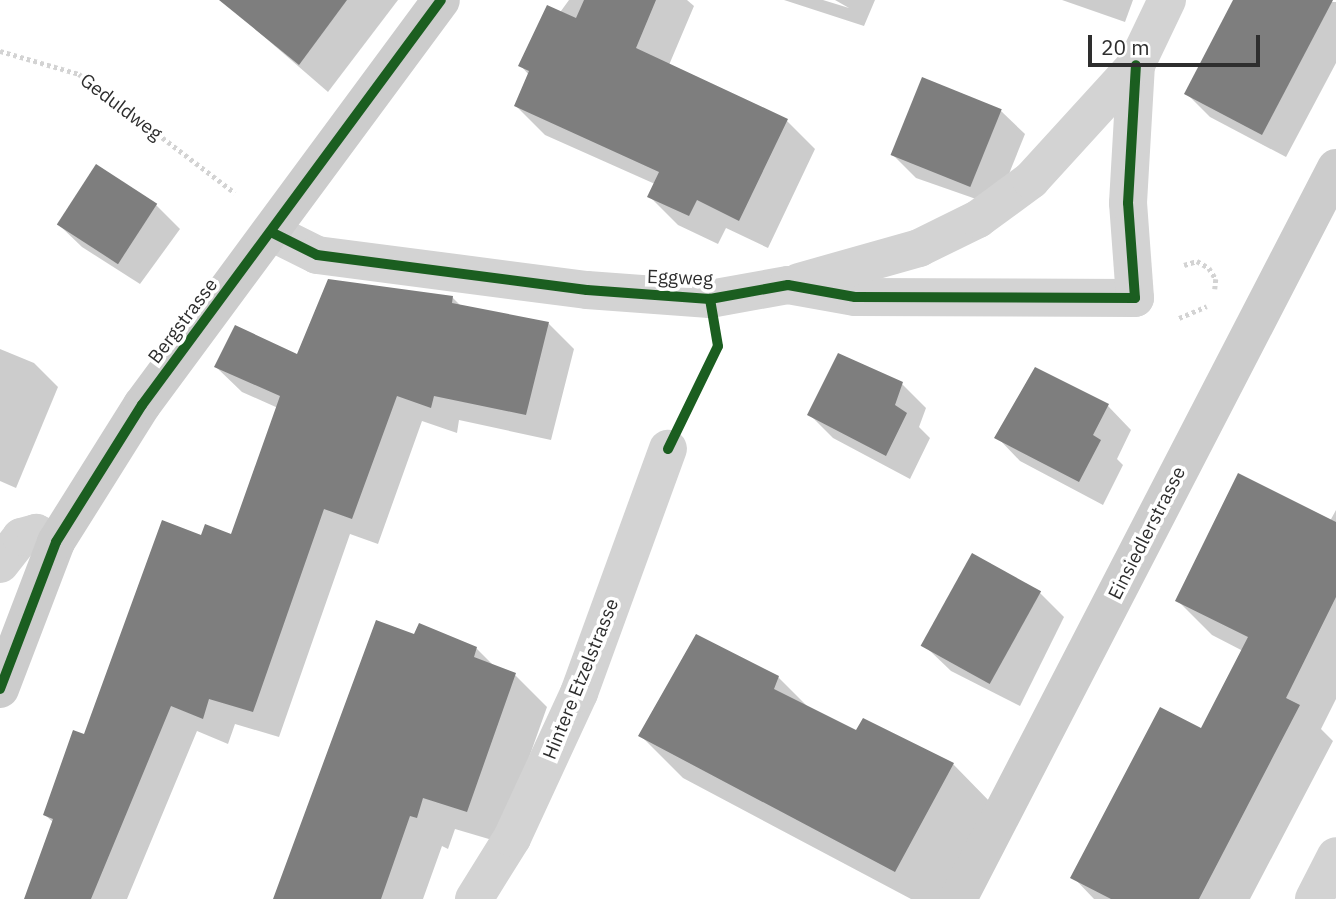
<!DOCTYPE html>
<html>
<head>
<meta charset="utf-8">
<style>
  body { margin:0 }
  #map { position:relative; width:1336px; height:899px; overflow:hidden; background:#fff; font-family:"IBM Plex Sans",sans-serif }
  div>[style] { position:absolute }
  .shadow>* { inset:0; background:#0003 }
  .building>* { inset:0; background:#7e7e7e; transform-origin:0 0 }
  .path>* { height:4.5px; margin-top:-2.25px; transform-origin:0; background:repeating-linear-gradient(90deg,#d3d3d3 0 3.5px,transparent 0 7px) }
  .street>* { height:38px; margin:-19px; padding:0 19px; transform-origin:19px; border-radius:19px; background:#d3d3d3 }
  .secondary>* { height:38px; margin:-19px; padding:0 19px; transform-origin:19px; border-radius:19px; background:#ccc }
  .cycleway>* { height:10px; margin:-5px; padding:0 5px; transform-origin:5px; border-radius:5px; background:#1b5e20 }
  span { translate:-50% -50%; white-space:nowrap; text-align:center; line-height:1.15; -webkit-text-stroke:7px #fff; paint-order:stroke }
  .street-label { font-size:19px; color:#2e2e2e }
  .scale { position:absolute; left:1088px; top:35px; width:172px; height:32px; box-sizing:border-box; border:4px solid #2e2e2e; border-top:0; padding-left:9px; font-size:21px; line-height:24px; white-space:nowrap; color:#2e2e2e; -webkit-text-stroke:5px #fff; paint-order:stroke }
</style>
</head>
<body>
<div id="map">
  <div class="shadow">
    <div style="clip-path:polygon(249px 0,398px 0,328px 92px,239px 15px)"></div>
    <div style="clip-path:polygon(569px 0,687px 0,694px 6px,669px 65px,787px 121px,815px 149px,768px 248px,726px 228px,718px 244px,678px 225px,650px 197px,655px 184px,545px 135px,516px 106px,529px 75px,521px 66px)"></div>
    <div style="clip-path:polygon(784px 0,823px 0,849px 8px,835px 0,875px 0,864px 26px)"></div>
    <div style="clip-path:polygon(1062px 0,1133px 0,1125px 22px)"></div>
    <div style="clip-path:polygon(1235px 0,1336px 2px,1336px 63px,1286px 157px,1210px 117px,1186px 93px)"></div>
    <div style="clip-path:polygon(1001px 111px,1025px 134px,996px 206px,916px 178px,892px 154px)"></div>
    <div style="clip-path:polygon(97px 167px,156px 205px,180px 229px,140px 284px,82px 247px,58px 224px)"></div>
    <div style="clip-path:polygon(452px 297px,461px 306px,548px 323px,574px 349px,551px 440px,459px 420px,457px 433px,422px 421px,378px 544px,350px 534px,279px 737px,235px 724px,228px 744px,197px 731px,127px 899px,26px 899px,54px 823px,45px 815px,85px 737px,202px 537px,233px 537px,278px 408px,242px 392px,216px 367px,298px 356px)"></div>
    <div style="clip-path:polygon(0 349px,34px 363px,58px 387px,16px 488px,0 481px)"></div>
    <div style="clip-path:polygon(902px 384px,926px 408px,919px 427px,930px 438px,910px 479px,833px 438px,809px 414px)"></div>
    <div style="clip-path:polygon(1108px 406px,1131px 430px,1117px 459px,1123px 465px,1103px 505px,1020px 461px,997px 437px)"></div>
    <div style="clip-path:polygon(1336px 510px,1336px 699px,1321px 729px,1333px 741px,1250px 899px,1094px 899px,1073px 877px,1202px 731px,1243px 651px,1212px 635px,1178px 601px,1330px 521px)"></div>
    <div style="clip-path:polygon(1040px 593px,1064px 617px,1020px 706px,951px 671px,927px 648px)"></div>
    <div style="clip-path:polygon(415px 637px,476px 648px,495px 667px,515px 675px,547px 707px,499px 842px,455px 829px,448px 849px,442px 846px,423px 899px,275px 899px)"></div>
    <div style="clip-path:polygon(778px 677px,810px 709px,856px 732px,953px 764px,995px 807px,945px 899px,911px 899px,683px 778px,641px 736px)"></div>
  </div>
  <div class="building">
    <div style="clip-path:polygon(219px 0,347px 0,299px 65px)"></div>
    <div style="clip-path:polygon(584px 0,656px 0,636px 48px,788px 119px,739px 221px,697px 200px,689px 216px,647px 197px,659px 172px,514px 106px,529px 71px,518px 66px,547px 5px,576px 18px)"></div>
    <div style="clip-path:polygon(1233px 0,1333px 0,1262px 135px,1184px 94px)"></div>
    <div style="left:922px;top:77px;width:86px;height:84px;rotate:22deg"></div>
    <div style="left:96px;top:164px;width:73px;height:72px;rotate:33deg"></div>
    <div style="clip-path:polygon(328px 279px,453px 296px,452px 303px,549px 322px,526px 415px,434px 396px,431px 408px,397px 396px,352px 519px,324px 509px,253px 712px,209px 699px,203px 719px,171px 706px,91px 899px,24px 899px,53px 819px,43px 815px,73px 730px,84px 734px,162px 520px,201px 535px,205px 524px,231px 534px,280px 396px,214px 367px,235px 325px,297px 354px)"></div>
    <div style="clip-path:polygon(838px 353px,903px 382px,895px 405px,907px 413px,886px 456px,807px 415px)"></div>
    <div style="clip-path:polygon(1035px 367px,1109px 404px,1093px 435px,1101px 440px,1079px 482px,994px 438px)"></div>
    <div style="clip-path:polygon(1238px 473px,1336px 522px,1336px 597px,1286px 698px,1300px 705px,1199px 899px,1111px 899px,1070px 878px,1160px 707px,1201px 728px,1248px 637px,1175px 601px)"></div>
    <div style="left:972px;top:553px;width:79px;height:106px;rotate:29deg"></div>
    <div style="clip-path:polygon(376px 620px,414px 634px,419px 623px,477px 647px,474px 657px,516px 673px,467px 812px,423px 798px,417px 818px,410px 816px,381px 899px,273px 899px)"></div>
    <div style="clip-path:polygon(696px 634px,779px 676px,774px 689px,856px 730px,863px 718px,954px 763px,895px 872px,638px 736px)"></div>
  </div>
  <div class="path">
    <div style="left:0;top:51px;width:82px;rotate:16.2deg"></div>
    <div style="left:79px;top:74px;width:196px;rotate:37.3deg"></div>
    <div style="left:1184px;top:265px;width:14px;rotate:-17deg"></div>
    <div style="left:1197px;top:261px;width:14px;rotate:30deg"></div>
    <div style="left:1209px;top:268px;width:13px;rotate:58deg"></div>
    <div style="left:1216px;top:279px;width:10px;rotate:96deg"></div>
    <div style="left:1179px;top:318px;width:30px;rotate:-23deg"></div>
  </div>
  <div class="street">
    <div style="left:271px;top:232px;width:51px;rotate:26.6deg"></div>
    <div style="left:317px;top:255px;width:272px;rotate:7.4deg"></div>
    <div style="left:587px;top:290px;width:123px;rotate:4.2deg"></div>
    <div style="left:710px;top:299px;width:79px;rotate:-10.2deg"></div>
    <div style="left:788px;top:285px;width:68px;rotate:10.2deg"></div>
    <div style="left:855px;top:297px;width:280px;rotate:0.2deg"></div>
    <div style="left:1135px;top:298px;width:95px;rotate:-94.2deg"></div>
    <div style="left:1128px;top:203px;width:138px;rotate:-86.7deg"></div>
    <div style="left:799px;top:282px;width:125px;rotate:-15.8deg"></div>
    <div style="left:919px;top:248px;width:66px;rotate:-26.2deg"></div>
    <div style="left:978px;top:219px;width:66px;rotate:-36.3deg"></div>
    <div style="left:1031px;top:180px;width:156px;rotate:-47.6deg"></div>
    <div style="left:1136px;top:65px;width:72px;rotate:-64.5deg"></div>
    <div style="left:0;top:564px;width:34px;rotate:-52deg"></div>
    <div style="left:21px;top:537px;width:16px;rotate:-15deg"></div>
    <div style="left:36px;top:533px;width:22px;rotate:24deg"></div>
    <div style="left:474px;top:899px;width:72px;rotate:-58.1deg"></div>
    <div style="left:512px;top:838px;width:160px;rotate:-65.2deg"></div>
    <div style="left:579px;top:693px;width:260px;rotate:-70deg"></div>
    <div style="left:1314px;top:899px;width:48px;rotate:-62.9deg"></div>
  </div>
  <div class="secondary">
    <div style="left:0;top:689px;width:157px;rotate:-69.1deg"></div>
    <div style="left:56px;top:542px;width:162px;rotate:-57.9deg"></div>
    <div style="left:142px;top:405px;width:503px;rotate:-53.56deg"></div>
    <div style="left:958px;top:899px;width:823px;rotate:-62.66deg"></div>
  </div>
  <div class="cycleway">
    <div style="left:271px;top:232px;width:51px;rotate:26.6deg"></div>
    <div style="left:317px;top:255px;width:272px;rotate:7.4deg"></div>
    <div style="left:587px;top:290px;width:123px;rotate:4.2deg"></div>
    <div style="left:710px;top:299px;width:79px;rotate:-10.2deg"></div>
    <div style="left:788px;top:285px;width:68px;rotate:10.2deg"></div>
    <div style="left:855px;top:297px;width:280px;rotate:0.2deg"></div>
    <div style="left:1135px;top:298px;width:95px;rotate:-94.2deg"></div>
    <div style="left:1128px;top:203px;width:138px;rotate:-86.7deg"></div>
    <div style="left:668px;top:449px;width:114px;rotate:-64.1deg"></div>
    <div style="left:718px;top:346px;width:48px;rotate:-99.7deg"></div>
    <div style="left:0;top:689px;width:157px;rotate:-69.1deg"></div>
    <div style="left:56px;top:542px;width:162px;rotate:-57.9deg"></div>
    <div style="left:142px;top:405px;width:503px;rotate:-53.56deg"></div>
  </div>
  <div class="street-label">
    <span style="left:121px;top:107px;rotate:37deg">Geduldweg</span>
    <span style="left:680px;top:278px;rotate:2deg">Eggweg</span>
    <span style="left:183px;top:321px;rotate:-53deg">Bergstrasse</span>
    <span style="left:1147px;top:533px;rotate:-63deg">Einsiedlerstrasse</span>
    <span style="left:581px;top:679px;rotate:-68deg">Hintere Etzelstrasse</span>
  </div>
  <div class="scale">20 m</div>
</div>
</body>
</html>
